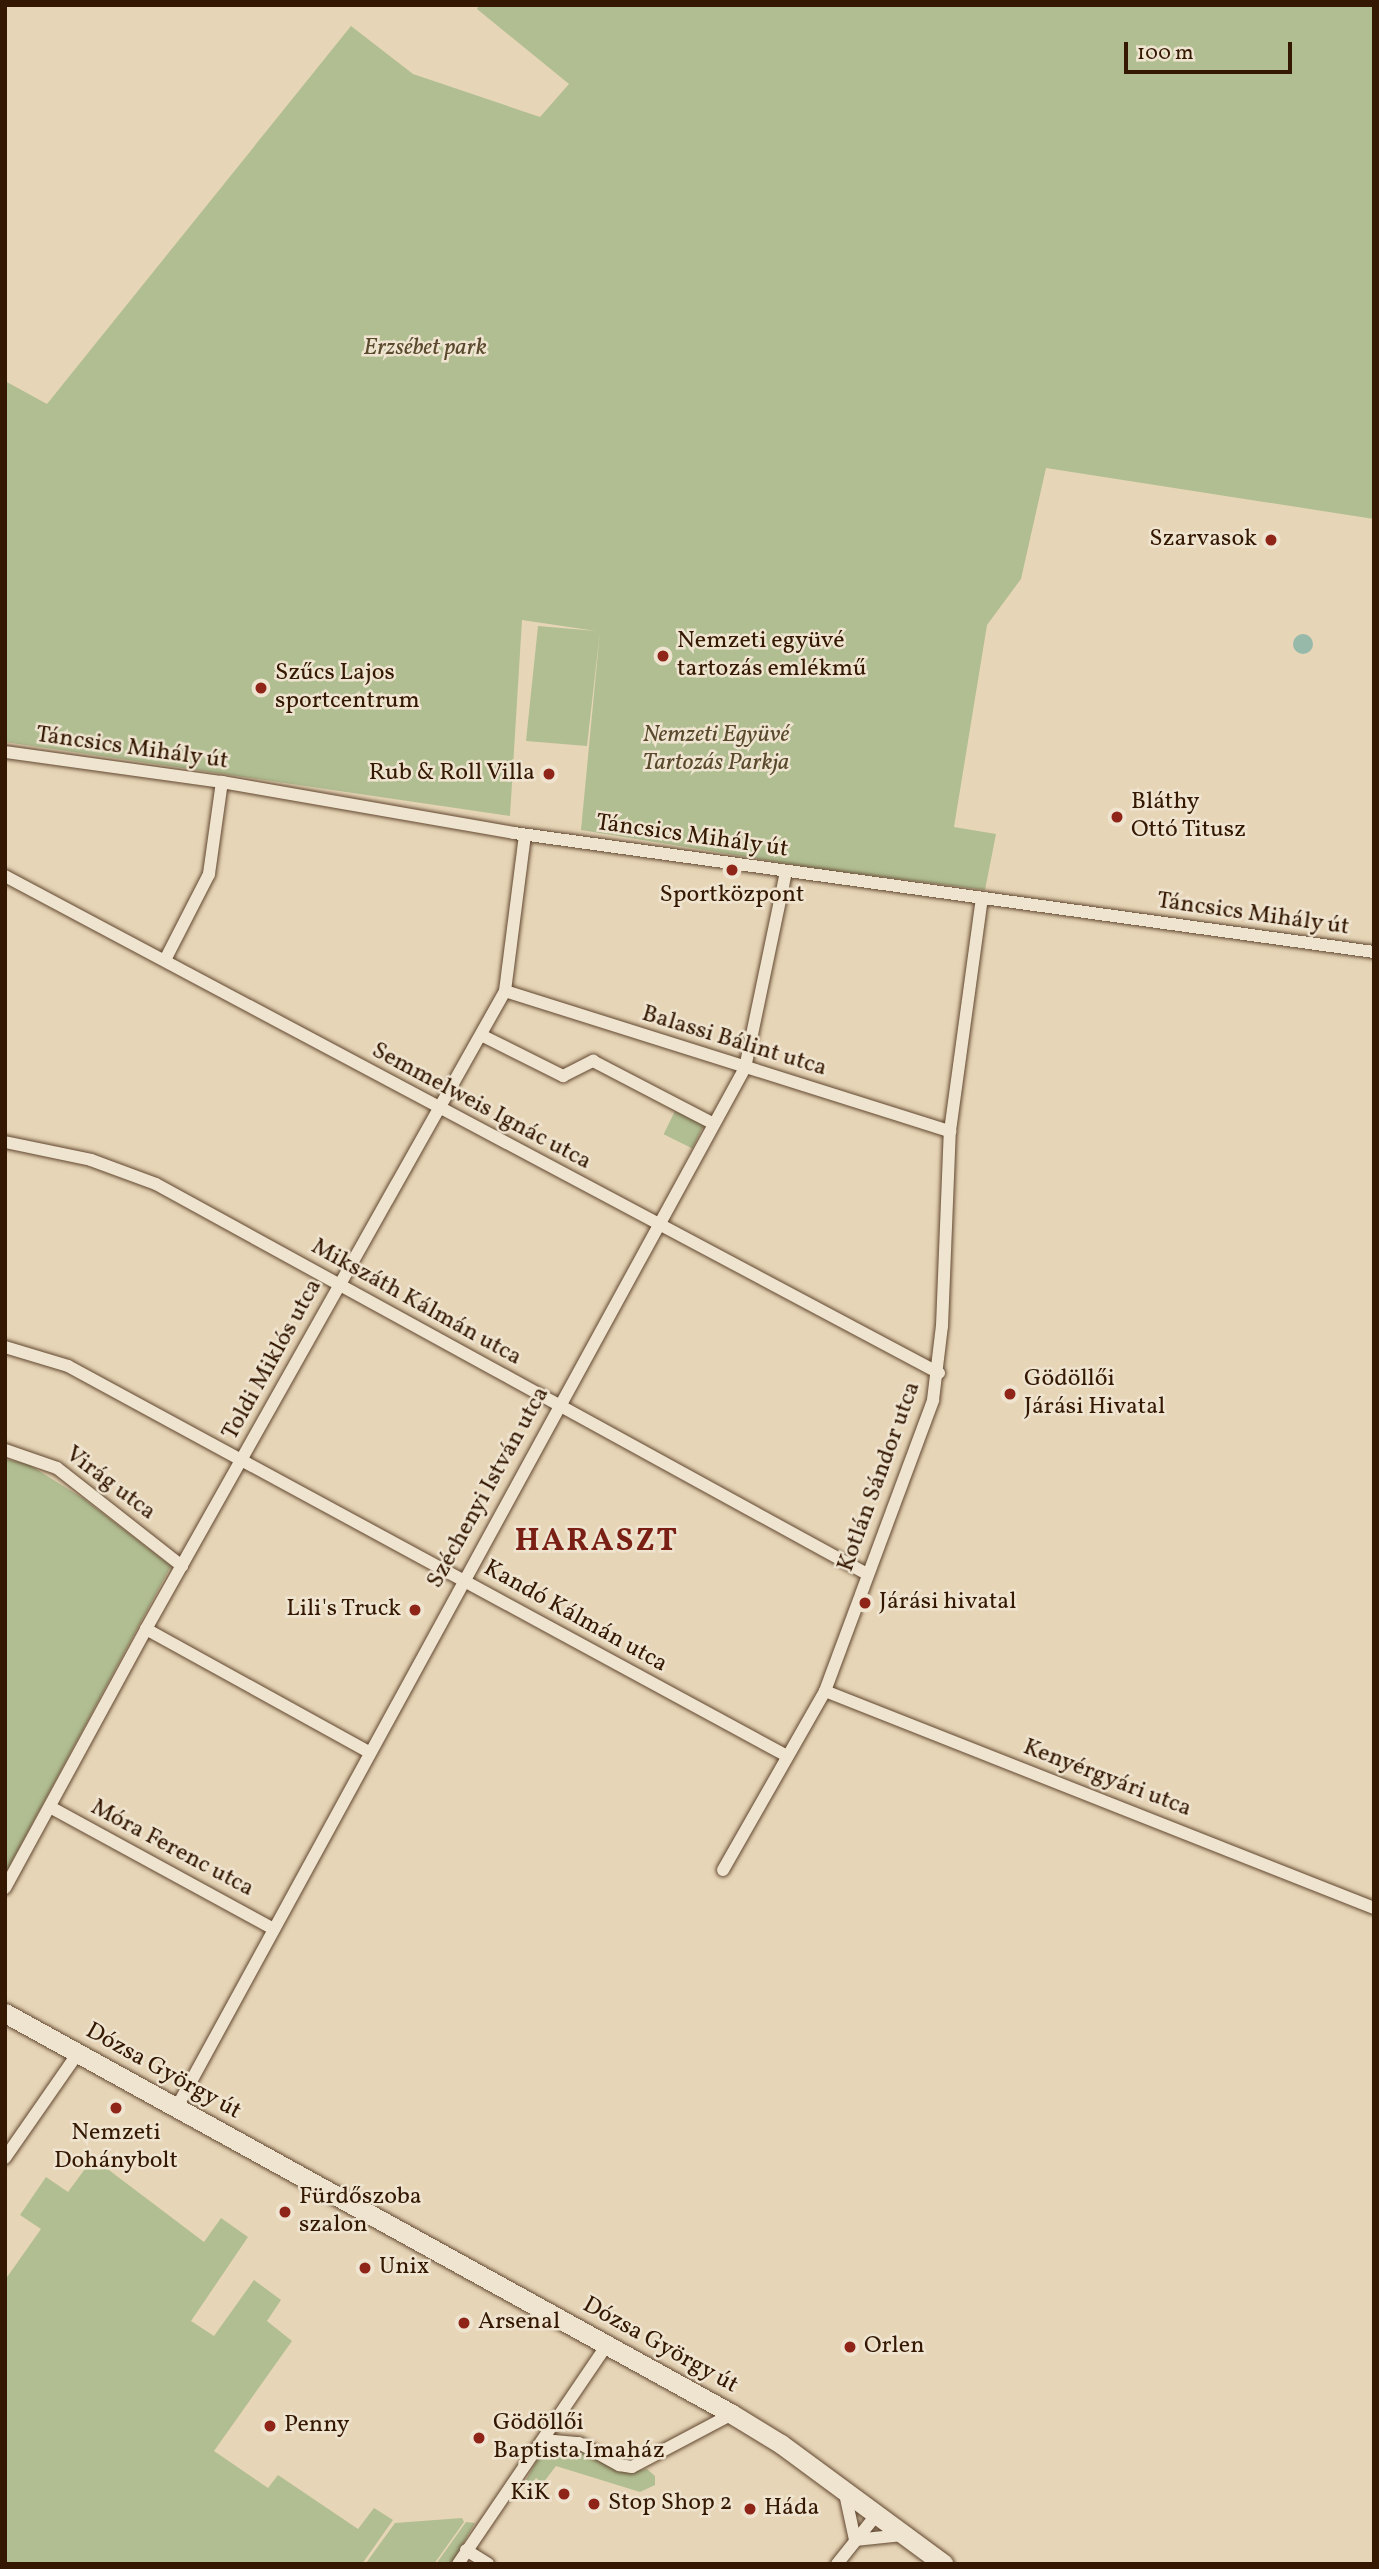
<!DOCTYPE html>
<html>
<head>
<meta charset="utf-8">
<style>
  body { margin:0 }
  #map { position:relative; width:1379px; height:2569px; overflow:hidden; background:#e7d5b7; font-family:Vollkorn,serif }
  div>[style] { position:absolute }
  .green>* { inset:0; background:#b1be92; transform-origin:0 0 }
  .water>* { inset:0; background:#97b9aa }
  .round { border-radius:50% }
  .roads { filter:drop-shadow(0 0 2px #61472f) drop-shadow(0 0 2px #61472f) }
  .minor>* { height:12px; margin:-6px; padding:0 6px; transform-origin:6px; border-radius:6px; background:#efe4d0 }
  .secondary>* { height:19px; margin:-9.5px; padding:0 9.5px; transform-origin:9.5px; border-radius:9.5px; background:#efe4d0 }
  .dots>* { width:19px; height:19px; translate:-50% -50%; box-sizing:border-box; border:4px solid #efe4d0; border-radius:50% }
  span { translate:-50% -50%; white-space:nowrap; text-align:center; line-height:1.15; -webkit-text-stroke:5px #efe4d0; paint-order:stroke }
  .park-label { font-size:24px; color:#5a4a2d; font-style:italic }
  .poi-label { font-size:24px; color:#341802 }
  .right { translate:-100% -50%; text-align:right }
  .left { translate:0 -50%; text-align:left }
  .street-label { font-size:24px; color:#341802 }
  .district-label { font-size:32px; color:#7a1f14; font-weight:700; letter-spacing:2px }
  .frame { position:absolute; inset:0; border:7px solid #341802; pointer-events:none }
  .scale { position:absolute; left:1124px; top:42px; width:168px; height:32px; box-sizing:border-box; border:4px solid #341802; border-top:0; padding-left:9px; font-size:21px; line-height:24px; white-space:nowrap; color:#341802; -webkit-text-stroke:5px #efe4d0; paint-order:stroke }
</style>
</head>
<body>
<div id="map">
  <div class="green">
    <div style="clip-path:polygon(479px 5px,1374px 5px,1374px 519px,1046px 468px,1021px 579px,987px 625px,954px 827px,996px 834px,985px 890px,821px 869px,581px 830px,600px 631px,587px 746px,526px 741px,538px 626px,596px 631px,522px 620px,510px 816px,5px 742px,5px 381px,47px 404px,351px 26px,413px 74px,540px 117px,569px 84px,477px 9px)"></div>
    <div style="left:675px;top:1111px;width:32px;height:26px;rotate:26deg"></div>
    <div style="clip-path:polygon(5px 1459px,28px 1464px,84px 1499px,171px 1566px,5px 1874px)"></div>
    <div style="clip-path:polygon(93px 2158px,204px 2242px,221px 2218px,248px 2237px,191px 2321px,214px 2336px,254px 2280px,281px 2300px,267px 2321px,292px 2341px,214px 2451px,268px 2488px,278px 2475px,358px 2529px,374px 2508px,393px 2520px,362px 2564px,5px 2564px,5px 2280px,41px 2229px,20px 2215px,46px 2177px,68px 2192px)"></div>
    <div style="clip-path:polygon(569px 2443px,636px 2471px,647px 2469px,655px 2476px,655px 2485px,640px 2492px,556px 2466px,543px 2483px,536px 2478px,532px 2483px,526px 2480px,541px 2453px)"></div>
    <div style="clip-path:polygon(462px 2518px,464px 2522px,434px 2564px,366px 2563px,395px 2523px)"></div>
    <div style="clip-path:polygon(466px 2522px,475px 2523px,451px 2564px,436px 2564px)"></div>
  </div>
  <div class="water">
    <div class="round" style="left:1293px;top:634px;width:20px;height:20px"></div>
  </div>
  <div class="roads">
    <div class="minor">
      <div style="left:5px;top:752px;width:219px;rotate:7.9deg"></div>
      <div style="left:222px;top:782px;width:296px;rotate:9.9deg"></div>
      <div style="left:514px;top:833px;width:868px;rotate:7.88deg"></div>
      <div style="left:5px;top:876px;width:1058px;rotate:28.02deg"></div>
      <div style="left:165px;top:960px;width:97px;rotate:-62.9deg"></div>
      <div style="left:209px;top:874px;width:93px;rotate:-82deg"></div>
      <div style="left:505px;top:991px;width:467px;rotate:17.5deg"></div>
      <div style="left:481px;top:1035px;width:92px;rotate:26.6deg"></div>
      <div style="left:563px;top:1076px;width:34px;rotate:-27deg"></div>
      <div style="left:593px;top:1061px;width:136px;rotate:27.5deg"></div>
      <div style="left:5px;top:1142px;width:88px;rotate:11.8deg"></div>
      <div style="left:91px;top:1160px;width:69px;rotate:20.3deg"></div>
      <div style="left:156px;top:1184px;width:811px;rotate:28.75deg"></div>
      <div style="left:5px;top:1347px;width:66px;rotate:16.8deg"></div>
      <div style="left:68px;top:1366px;width:818px;rotate:28.48deg"></div>
      <div style="left:5px;top:1450px;width:55px;rotate:19.1deg"></div>
      <div style="left:57px;top:1468px;width:159px;rotate:38.1deg"></div>
      <div style="left:146px;top:1629px;width:255px;rotate:28.9deg"></div>
      <div style="left:825px;top:1691px;width:590px;rotate:21.57deg"></div>
      <div style="left:50px;top:1807px;width:255px;rotate:28.6deg"></div>
      <div style="left:723px;top:1870px;width:206px;rotate:-60.3deg"></div>
      <div style="left:825px;top:1691px;width:310px;rotate:-69.6deg"></div>
      <div style="left:933px;top:1400px;width:75px;rotate:-83.1deg"></div>
      <div style="left:942px;top:1326px;width:195px;rotate:-87.7deg"></div>
      <div style="left:950px;top:1131px;width:235px;rotate:-82.2deg"></div>
      <div style="left:5px;top:1888px;width:295px;rotate:-61.4deg"></div>
      <div style="left:146px;top:1629px;width:732px;rotate:-60.63deg"></div>
      <div style="left:505px;top:991px;width:157px;rotate:-82.7deg"></div>
      <div style="left:177px;top:2107px;width:1184px;rotate:-61.34deg"></div>
      <div style="left:745px;top:1068px;width:200px;rotate:-78.2deg"></div>
      <div style="left:5px;top:2158px;width:128px;rotate:-55.2deg"></div>
      <div style="left:543px;top:2440px;width:36px;rotate:5deg"></div>
      <div style="left:579px;top:2443px;width:46px;rotate:28.8deg"></div>
      <div style="left:619px;top:2465px;width:13px;rotate:9deg"></div>
      <div style="left:632px;top:2467px;width:113px;rotate:-27.9deg"></div>
      <div style="left:844px;top:2489px;width:52px;rotate:77.8deg"></div>
      <div style="left:855px;top:2540px;width:48px;rotate:-5.9deg"></div>
      <div style="left:466px;top:2550px;width:26px;rotate:32deg"></div>
      <div style="left:458px;top:2564px;width:265px;rotate:-55.8deg"></div>
      <div style="left:837px;top:2564px;width:64px;rotate:-51.3deg"></div>
    </div>
    <div class="secondary">
      <div style="left:5px;top:2013px;width:830px;rotate:28.88deg"></div>
      <div style="left:732px;top:2414px;width:57px;rotate:31.5deg"></div>
      <div style="left:781px;top:2444px;width:202px;rotate:36.4deg"></div>
    </div>
  </div>
  <div class="dots">
    <div style="left:1271px;top:540px;background:#8f2418"></div>
    <div style="left:663px;top:656px;background:#8f2418"></div>
    <div style="left:261px;top:688px;background:#8f2418"></div>
    <div style="left:549px;top:774px;background:#8f2418"></div>
    <div style="left:1117px;top:817px;background:#8f2418"></div>
    <div style="left:732px;top:870px;background:#8f2418"></div>
    <div style="left:1010px;top:1394px;background:#8f2418"></div>
    <div style="left:865px;top:1603px;background:#8f2418"></div>
    <div style="left:415px;top:1610px;background:#8f2418"></div>
    <div style="left:116px;top:2108px;background:#8f2418"></div>
    <div style="left:285px;top:2212px;background:#8f2418"></div>
    <div style="left:365px;top:2268px;background:#8f2418"></div>
    <div style="left:464px;top:2323px;background:#8f2418"></div>
    <div style="left:850px;top:2347px;background:#8f2418"></div>
    <div style="left:270px;top:2426px;background:#8f2418"></div>
    <div style="left:479px;top:2438px;background:#8f2418"></div>
    <div style="left:564px;top:2494px;background:#8f2418"></div>
    <div style="left:594px;top:2504px;background:#8f2418"></div>
    <div style="left:750px;top:2509px;background:#8f2418"></div>
  </div>
  <div class="park-label">
    <span style="left:425px;top:349px">Erzsébet park</span>
    <span style="left:716px;top:750px">Nemzeti Együvé<br>Tartozás Parkja</span>
  </div>
  <div class="poi-label">
    <span class="right" style="left:1257px;top:540px">Szarvasok</span>
    <span class="left" style="left:677px;top:656px">Nemzeti együvé<br>tartozás emlékmű</span>
    <span class="left" style="left:275px;top:688px">Szűcs Lajos<br>sportcentrum</span>
    <span class="right" style="left:535px;top:774px">Rub &amp; Roll Villa</span>
    <span class="left" style="left:1131px;top:817px">Bláthy<br>Ottó Titusz</span>
    <span style="left:732px;top:896px">Sportközpont</span>
    <span class="left" style="left:1024px;top:1394px">Gödöllői<br>Járási Hivatal</span>
    <span class="left" style="left:879px;top:1603px">Járási hivatal</span>
    <span class="right" style="left:401px;top:1610px">Lili's Truck</span>
    <span style="left:116px;top:2148px">Nemzeti<br>Dohánybolt</span>
    <span class="left" style="left:299px;top:2212px">Fürdőszoba<br>szalon</span>
    <span class="left" style="left:379px;top:2268px">Unix</span>
    <span class="left" style="left:478px;top:2323px">Arsenal</span>
    <span class="left" style="left:864px;top:2347px">Orlen</span>
    <span class="left" style="left:493px;top:2438px">Gödöllői<br>Baptista Imaház</span>
    <span class="left" style="left:284px;top:2426px">Penny</span>
    <span class="right" style="left:550px;top:2494px">KiK</span>
    <span class="left" style="left:608px;top:2504px">Stop Shop 2</span>
    <span class="left" style="left:764px;top:2509px">Háda</span>
  </div>
  <div class="street-label">
    <span style="left:132px;top:749px;rotate:8deg">Táncsics Mihály út</span>
    <span style="left:692px;top:837px;rotate:8deg">Táncsics Mihály út</span>
    <span style="left:1253px;top:915px;rotate:8deg">Táncsics Mihály út</span>
    <span style="left:734px;top:1042px;rotate:17deg">Balassi Bálint utca</span>
    <span style="left:481px;top:1107px;rotate:28deg">Semmelweis Ignác utca</span>
    <span style="left:416px;top:1303px;rotate:29deg">Mikszáth Kálmán utca</span>
    <span style="left:273px;top:1360px;rotate:-61deg">Toldi Miklós utca</span>
    <span style="left:880px;top:1477px;rotate:-70deg">Kotlán Sándor utca</span>
    <span style="left:110px;top:1484px;rotate:37deg">Virág utca</span>
    <span style="left:489px;top:1488px;rotate:-61deg">Széchenyi István utca</span>
    <span style="left:575px;top:1617px;rotate:29deg">Kandó Kálmán utca</span>
    <span style="left:1107px;top:1779px;rotate:21deg">Kenyérgyári utca</span>
    <span style="left:172px;top:1849px;rotate:28deg">Móra Ferenc utca</span>
    <span style="left:163px;top:2072px;rotate:29deg">Dózsa György út</span>
    <span style="left:660px;top:2346px;rotate:29deg">Dózsa György út</span>
  </div>
  <div class="district-label">
    <span style="left:597px;top:1542px">HARASZT</span>
  </div>
  <div class="frame"></div>
  <div class="scale">100 m</div>
</div>
</body>
</html>
